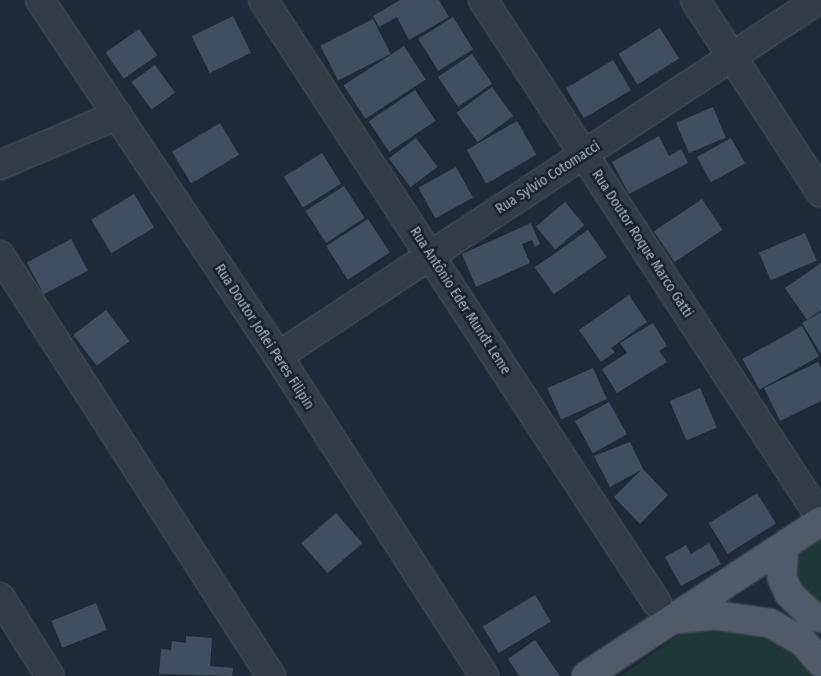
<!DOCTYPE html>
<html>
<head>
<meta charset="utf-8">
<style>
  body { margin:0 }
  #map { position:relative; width:821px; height:676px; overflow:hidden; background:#1e2a37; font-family:"Fira Sans Condensed",sans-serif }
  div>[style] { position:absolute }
  .green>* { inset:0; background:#203738 }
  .building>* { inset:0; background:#404f5f; transform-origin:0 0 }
  .roads { filter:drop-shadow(0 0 1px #4f5966) drop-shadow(0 0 1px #4f5966) }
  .minor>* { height:28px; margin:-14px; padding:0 14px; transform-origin:14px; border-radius:14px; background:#313c47 }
  .major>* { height:28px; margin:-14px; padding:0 14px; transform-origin:14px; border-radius:14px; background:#4f5b68 }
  span { translate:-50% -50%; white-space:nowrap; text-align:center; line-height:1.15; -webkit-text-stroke:5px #17212c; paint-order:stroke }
  .street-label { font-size:14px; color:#abb6c5 }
</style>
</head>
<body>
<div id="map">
  <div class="green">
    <div style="clip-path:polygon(821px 536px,821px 604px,811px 602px,790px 584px,788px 565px,799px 551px)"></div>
    <div style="clip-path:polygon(724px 624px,776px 638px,800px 659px,813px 676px,621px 676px,691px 626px)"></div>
  </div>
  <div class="building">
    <div style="clip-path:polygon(400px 0,439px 0,449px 17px,409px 40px,397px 17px,379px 27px,373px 16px)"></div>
    <div style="left:233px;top:16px;width:41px;height:46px;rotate:64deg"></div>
    <div style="left:453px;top:17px;width:38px;height:41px;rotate:58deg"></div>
    <div style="left:373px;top:19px;width:39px;height:59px;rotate:63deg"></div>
    <div style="left:660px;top:28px;width:36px;height:49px;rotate:58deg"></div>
    <div style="left:139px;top:29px;width:32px;height:41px;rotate:55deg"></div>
    <div style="left:404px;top:46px;width:40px;height:72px;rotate:57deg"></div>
    <div style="left:472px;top:54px;width:36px;height:41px;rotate:56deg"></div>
    <div style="left:613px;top:60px;width:35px;height:55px;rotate:59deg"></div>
    <div style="left:155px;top:65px;width:34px;height:29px;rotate:54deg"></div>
    <div style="left:492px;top:87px;width:36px;height:44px;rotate:54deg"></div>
    <div style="left:415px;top:90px;width:37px;height:56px;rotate:56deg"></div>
    <div style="left:713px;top:107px;width:33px;height:40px;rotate:67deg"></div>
    <div style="left:517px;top:121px;width:39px;height:58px;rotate:60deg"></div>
    <div style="left:220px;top:123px;width:37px;height:56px;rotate:59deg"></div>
    <div style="clip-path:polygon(659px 136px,669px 156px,681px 149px,688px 163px,629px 194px,612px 162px)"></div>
    <div style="left:416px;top:138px;width:36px;height:34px;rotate:53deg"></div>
    <div style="left:731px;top:138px;width:29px;height:39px;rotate:61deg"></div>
    <div style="left:322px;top:153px;width:36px;height:45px;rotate:58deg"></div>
    <div style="left:456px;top:167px;width:35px;height:43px;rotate:61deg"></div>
    <div style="left:344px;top:186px;width:38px;height:46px;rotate:57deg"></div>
    <div style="left:134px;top:194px;width:39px;height:50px;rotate:59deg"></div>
    <div style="left:702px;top:199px;width:37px;height:58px;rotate:56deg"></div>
    <div style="left:565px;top:202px;width:30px;height:38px;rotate:50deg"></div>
    <div style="left:368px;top:219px;width:40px;height:50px;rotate:57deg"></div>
    <div style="clip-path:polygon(531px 223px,540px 244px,535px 247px,532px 240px,522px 244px,530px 263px,476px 287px,462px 254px)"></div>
    <div style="left:588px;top:230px;width:33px;height:65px;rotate:55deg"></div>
    <div style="left:805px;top:233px;width:30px;height:50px;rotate:67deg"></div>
    <div style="left:71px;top:239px;width:36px;height:50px;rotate:62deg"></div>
    <div style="clip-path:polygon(821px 263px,821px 310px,807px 320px,785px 288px)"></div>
    <div style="clip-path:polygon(629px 295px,647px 322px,611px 348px,615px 352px,601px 362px,579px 330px)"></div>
    <div style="left:106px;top:310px;width:39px;height:41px;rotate:53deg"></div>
    <div style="clip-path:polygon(821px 312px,821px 354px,802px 323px)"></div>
    <div style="clip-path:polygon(653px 323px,667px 346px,659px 351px,667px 362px,617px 393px,602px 369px,627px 353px,620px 343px)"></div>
    <div style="left:802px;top:326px;width:35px;height:68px;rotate:61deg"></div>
    <div style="clip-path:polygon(818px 362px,821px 368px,821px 401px,780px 421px,764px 388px)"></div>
    <div style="left:593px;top:368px;width:34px;height:50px;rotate:66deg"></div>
    <div style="left:700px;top:388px;width:43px;height:33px;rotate:67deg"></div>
    <div style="left:609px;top:402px;width:37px;height:39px;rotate:61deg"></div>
    <div style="clip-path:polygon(630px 442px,643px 469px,668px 495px,640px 524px,614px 497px,641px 470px,610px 487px,594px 456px)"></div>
    <div style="left:757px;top:493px;width:36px;height:57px;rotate:58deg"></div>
    <div style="left:336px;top:513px;width:40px;height:46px;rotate:49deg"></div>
    <div style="clip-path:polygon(709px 543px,721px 564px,681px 586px,665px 557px,686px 545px,691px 554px)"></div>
    <div style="left:535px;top:595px;width:31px;height:61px;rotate:59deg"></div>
    <div style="left:96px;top:603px;width:29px;height:48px;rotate:68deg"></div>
    <div style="clip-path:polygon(186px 636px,212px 638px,210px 666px,233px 668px,232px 676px,159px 674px,161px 649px,171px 650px,172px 641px,186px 643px)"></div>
    <div style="clip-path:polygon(535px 640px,560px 676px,519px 676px,508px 659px)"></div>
  </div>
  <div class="roads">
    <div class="minor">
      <div style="left:40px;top:0;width:428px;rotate:56.2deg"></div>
      <div style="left:278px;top:356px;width:381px;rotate:57.2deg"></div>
      <div style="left:263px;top:0;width:720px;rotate:56.84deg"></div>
      <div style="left:483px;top:0;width:619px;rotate:56.88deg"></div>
      <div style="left:695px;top:0;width:230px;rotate:56.9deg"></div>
      <div style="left:0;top:165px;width:128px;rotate:-23deg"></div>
      <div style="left:0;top:255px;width:501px;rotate:57.23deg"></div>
      <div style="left:278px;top:356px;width:647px;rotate:-33.4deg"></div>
      <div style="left:0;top:597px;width:93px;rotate:57.7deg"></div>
    </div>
    <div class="major">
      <div style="left:784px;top:547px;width:31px;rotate:94deg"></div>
      <div style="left:782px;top:578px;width:17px;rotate:66deg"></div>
      <div style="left:789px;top:594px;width:33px;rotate:43deg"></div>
      <div style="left:813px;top:616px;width:8px;rotate:14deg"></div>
      <div style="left:677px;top:619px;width:36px;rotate:-6deg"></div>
      <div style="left:713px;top:615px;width:58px;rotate:8deg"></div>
      <div style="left:770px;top:623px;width:38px;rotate:30deg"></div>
      <div style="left:803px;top:642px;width:28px;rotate:49deg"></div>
      <div style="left:586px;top:676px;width:282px;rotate:-33.4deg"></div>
    </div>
  </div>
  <div class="street-label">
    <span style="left:548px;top:178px;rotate:-33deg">Rua Sylvio Cotomacci</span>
    <span style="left:642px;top:244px;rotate:57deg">Rua Doutor Roque Marco Gatti</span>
    <span style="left:460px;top:301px;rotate:57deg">Rua Antônio Eder Mundt Leme</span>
    <span style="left:264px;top:337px;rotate:57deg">Rua Doutor Joflei Peres Filipin</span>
  </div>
</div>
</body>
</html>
